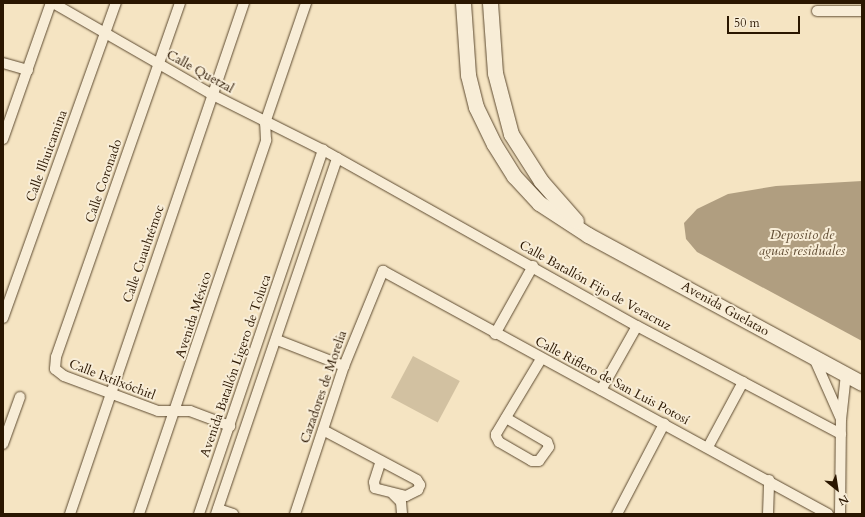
<!DOCTYPE html>
<html>
<head>
<meta charset="utf-8">
<style>
  body { margin:0 }
  #map { position:relative; width:865px; height:517px; overflow:hidden; background:#f5e4c2; font-family:Cardo,serif }
  div>[style] { position:absolute }
  .green>* { inset:0; background:#d2c1a1; transform-origin:0 0 }
  .water>* { inset:0; background:#b09e80 }
  .roads { filter:drop-shadow(0 0 1px #5d4a30) drop-shadow(0 0 1px #5d4a30) }
  .street>* { height:10px; margin:-5px; padding:0 5px; transform-origin:5px; border-radius:5px; background:#f8edd7 }
  .secondary>* { height:15px; margin:-7.5px; padding:0 7.5px; transform-origin:7.5px; border-radius:7.5px; background:#f8edd7 }
  span { translate:-50% -50%; white-space:nowrap; text-align:center; line-height:1.15; -webkit-text-stroke:4px #f8edd7; paint-order:stroke }
  .street-label { font-size:13px; color:#2a1600 }
  .water-label { font-size:14px; color:#604c33; font-style:italic }
  .frame { position:absolute; inset:0; border:4px solid #2a1600; pointer-events:none }
  .north { position:absolute; left:817px; top:469px; width:40px; height:40px; -webkit-text-stroke:3px #f8edd7; paint-order:stroke; rotate:150deg; font-size:11px; font-weight:700; line-height:16px; text-align:center; color:#2a1600 }
  .north::after { content:''; display:block; margin:auto; width:14px; height:18px; background:#2a1600; clip-path:polygon(50% 0,100% 100%,50% 72%,0 100%) }
  .scale { position:absolute; left:727px; top:16px; width:73px; height:18px; box-sizing:border-box; border:2px solid #2a1600; border-top:0; padding-left:5px; font-size:12px; line-height:14px; white-space:nowrap; color:#2a1600; -webkit-text-stroke:3px #f8edd7; paint-order:stroke }
</style>
</head>
<body>
<div id="map">
  <div class="green">
    <div style="left:413px;top:356px;width:53px;height:47px;rotate:28deg"></div>
  </div>
  <div class="water">
    <div style="clip-path:polygon(862px 181px,862px 341px,697px 252px,686px 239px,684px 223px,697px 209px,728px 194px,776px 186px)"></div>
  </div>
  <div class="roads">
    <div class="street">
      <div style="left:53px;top:3px;width:182px;rotate:29.9deg"></div>
      <div style="left:211px;top:94px;width:125px;rotate:26.6deg"></div>
      <div style="left:323px;top:150px;width:360px;rotate:29.3deg"></div>
      <div style="left:637px;top:326px;width:231px;rotate:27.9deg"></div>
      <div style="left:180px;top:3px;width:375px;rotate:109.3deg"></div>
      <div style="left:56px;top:357px;width:12px;rotate:95deg"></div>
      <div style="left:55px;top:369px;width:11px;rotate:38deg"></div>
      <div style="left:64px;top:376px;width:100px;rotate:20.4deg"></div>
      <div style="left:158px;top:411px;width:32px"></div>
      <div style="left:190px;top:411px;width:43px;rotate:20.6deg"></div>
      <div style="left:817px;top:11px;width:45px"></div>
      <div style="left:3px;top:63px;width:26px;rotate:16deg"></div>
      <div style="left:3px;top:139px;width:144px;rotate:-70.6deg"></div>
      <div style="left:3px;top:318px;width:335px;rotate:-70.3deg"></div>
      <div style="left:495px;top:334px;width:78px;rotate:-60.8deg"></div>
      <div style="left:277px;top:340px;width:72px;rotate:21.2deg"></div>
      <div style="left:814px;top:358px;width:67px;rotate:66.1deg"></div>
      <div style="left:601px;top:390px;width:73px;rotate:-60.6deg"></div>
      <div style="left:506px;top:418px;width:48px;rotate:30.3deg"></div>
      <div style="left:547px;top:442px;width:5px;rotate:68deg"></div>
      <div style="left:549px;top:447px;width:17px;rotate:126deg"></div>
      <div style="left:539px;top:461px;width:7px;rotate:180deg"></div>
      <div style="left:532px;top:461px;width:38px;rotate:-150deg"></div>
      <div style="left:499px;top:442px;width:7px;rotate:-117deg"></div>
      <div style="left:496px;top:436px;width:2px;rotate:-90deg"></div>
      <div style="left:496px;top:434px;width:87px;rotate:-59deg"></div>
      <div style="left:323px;top:430px;width:106px;rotate:28deg"></div>
      <div style="left:417px;top:480px;width:6px;rotate:59deg"></div>
      <div style="left:420px;top:485px;width:5px;rotate:112deg"></div>
      <div style="left:418px;top:490px;width:13px;rotate:153deg"></div>
      <div style="left:406px;top:496px;width:32px;rotate:-166deg"></div>
      <div style="left:375px;top:488px;width:6px;rotate:-99deg"></div>
      <div style="left:374px;top:482px;width:22px;rotate:-72deg"></div>
      <div style="left:3px;top:444px;width:50px;rotate:-70.1deg"></div>
      <div style="left:708px;top:447px;width:74px;rotate:-61.7deg"></div>
      <div style="left:393px;top:494px;width:11px;rotate:45deg"></div>
      <div style="left:401px;top:502px;width:12px;rotate:85deg"></div>
      <div style="left:218px;top:509px;width:16px;rotate:18deg"></div>
      <div style="left:70px;top:514px;width:540px;rotate:-71.2deg"></div>
      <div style="left:139px;top:514px;width:395px;rotate:-71.2deg"></div>
      <div style="left:266px;top:140px;width:17px;rotate:-93deg"></div>
      <div style="left:265px;top:123px;width:127px;rotate:-71.1deg"></div>
      <div style="left:199px;top:514px;width:385px;rotate:-71.2deg"></div>
      <div style="left:216px;top:514px;width:376px;rotate:-71.2deg"></div>
      <div style="left:295px;top:514px;width:156px;rotate:-71.7deg"></div>
      <div style="left:344px;top:366px;width:103px;rotate:-67.7deg"></div>
      <div style="left:383px;top:271px;width:507px;rotate:28.64deg"></div>
      <div style="left:617px;top:514px;width:102px;rotate:-62.4deg"></div>
      <div style="left:768px;top:514px;width:34px;rotate:-88deg"></div>
      <div style="left:840px;top:514px;width:94px;rotate:-89.4deg"></div>
      <div style="left:841px;top:420px;width:46px;rotate:-83.8deg"></div>
    </div>
    <div class="secondary">
      <div style="left:463px;top:3px;width:72px;rotate:86deg"></div>
      <div style="left:468px;top:75px;width:33px;rotate:76deg"></div>
      <div style="left:476px;top:107px;width:41px;rotate:64.1deg"></div>
      <div style="left:494px;top:144px;width:38px;rotate:58deg"></div>
      <div style="left:514px;top:176px;width:37px;rotate:47deg"></div>
      <div style="left:539px;top:203px;width:59px;rotate:33.1deg"></div>
      <div style="left:588px;top:235px;width:311px;rotate:28.4deg"></div>
      <div style="left:490px;top:3px;width:70px;rotate:85.9deg"></div>
      <div style="left:495px;top:73px;width:63px;rotate:75.3deg"></div>
      <div style="left:511px;top:134px;width:56px;rotate:57.4deg"></div>
      <div style="left:541px;top:181px;width:53px;rotate:48.8deg"></div>
    </div>
  </div>
  <div class="street-label">
    <span style="left:200px;top:72px;rotate:29deg">Calle Quetzal</span>
    <span style="left:47px;top:156px;rotate:-70deg">Calle Ilhuicamina</span>
    <span style="left:104px;top:181px;rotate:-71deg">Calle Coronado</span>
    <span style="left:144px;top:254px;rotate:-71deg">Calle Cuauhtémoc</span>
    <span style="left:595px;top:286px;rotate:29deg">Calle Batallón Fijo de Veracruz</span>
    <span style="left:725px;top:309px;rotate:29deg">Avenida Guelatao</span>
    <span style="left:194px;top:315px;rotate:-72deg">Avenida México</span>
    <span style="left:236px;top:366px;rotate:-71deg">Avenida Batallón Ligero de Toluca</span>
    <span style="left:112px;top:380px;rotate:21deg">Calle Ixtilxóchitl</span>
    <span style="left:612px;top:381px;rotate:28deg">Calle Riflero de San Luis Potosí</span>
    <span style="left:324px;top:387px;rotate:-71deg">Cazadores de Morelia</span>
  </div>
  <div class="water-label">
    <span style="left:802px;top:243px">Deposito de<br>aguas residuales</span>
  </div>
  <div class="frame"></div>
  <div class="north">N</div>
  <div class="scale">50 m</div>
</div>
</body>
</html>
